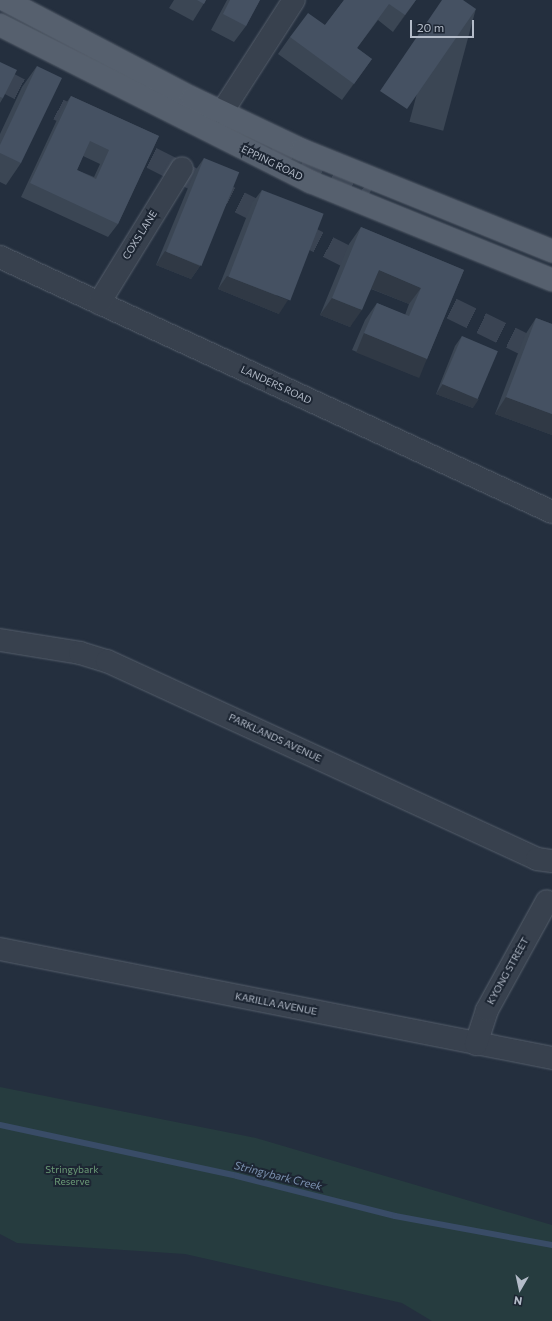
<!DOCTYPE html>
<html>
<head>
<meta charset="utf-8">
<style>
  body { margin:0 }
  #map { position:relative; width:552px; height:1321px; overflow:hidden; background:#242f3e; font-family:Commissioner,sans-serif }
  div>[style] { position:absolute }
  .green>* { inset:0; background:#263c3f }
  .stream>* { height:6px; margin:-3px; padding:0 3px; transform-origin:3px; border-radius:3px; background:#394c67 }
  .highway-tunnel>* { height:22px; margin-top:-11px; transform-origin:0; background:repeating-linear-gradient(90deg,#3a4453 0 22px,transparent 0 33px) }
  .roads { filter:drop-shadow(0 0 1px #565f6c) drop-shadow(0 0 1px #565f6c) }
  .minor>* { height:22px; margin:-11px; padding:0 11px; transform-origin:11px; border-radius:11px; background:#38414e }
  .major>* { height:22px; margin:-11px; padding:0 11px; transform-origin:11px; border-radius:11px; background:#56606e }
  .wall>* { inset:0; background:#3b4654; transform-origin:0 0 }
  .shaded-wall>* { inset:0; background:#303945; transform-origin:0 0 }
  .building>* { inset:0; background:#455162; transform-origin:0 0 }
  span { translate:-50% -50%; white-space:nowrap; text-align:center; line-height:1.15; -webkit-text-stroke:4px #1d2633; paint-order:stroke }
  .street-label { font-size:10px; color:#b4bcc9 }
  .park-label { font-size:10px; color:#6b9a76 }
  .water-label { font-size:11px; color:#7c92b1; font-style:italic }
  .north { position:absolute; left:500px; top:1269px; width:40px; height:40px; -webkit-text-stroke:3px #1d2633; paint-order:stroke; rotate:189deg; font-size:11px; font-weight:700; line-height:16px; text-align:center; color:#b4bcc9 }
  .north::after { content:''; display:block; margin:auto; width:14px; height:18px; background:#b4bcc9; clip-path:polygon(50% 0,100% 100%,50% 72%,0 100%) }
  .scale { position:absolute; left:410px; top:20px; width:64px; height:18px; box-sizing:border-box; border:2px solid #b4bcc9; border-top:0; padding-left:5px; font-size:12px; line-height:14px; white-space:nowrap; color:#b4bcc9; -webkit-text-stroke:3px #1d2633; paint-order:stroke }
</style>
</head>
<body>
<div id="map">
  <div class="green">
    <div style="clip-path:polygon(0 1087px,256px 1138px,552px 1225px,552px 1321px,432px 1321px,402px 1303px,185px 1254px,17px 1243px,0 1234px)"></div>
  </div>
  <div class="stream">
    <div style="left:0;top:1125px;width:242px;rotate:12.1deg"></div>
    <div style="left:237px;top:1176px;width:163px;rotate:14.2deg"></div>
    <div style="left:395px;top:1216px;width:160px;rotate:10.5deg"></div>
  </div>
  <div class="highway-tunnel">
    <div style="left:0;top:79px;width:99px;rotate:27.6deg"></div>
    <div style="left:122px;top:143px;width:279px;rotate:26.8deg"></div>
    <div style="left:273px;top:147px;width:107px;rotate:27.3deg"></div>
    <div style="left:422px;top:294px;width:145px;rotate:26.2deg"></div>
  </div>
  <div class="roads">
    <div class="minor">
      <div style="left:222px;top:112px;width:133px;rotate:-57.3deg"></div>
      <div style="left:0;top:257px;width:608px;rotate:24.79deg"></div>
      <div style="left:99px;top:303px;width:158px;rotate:-58.4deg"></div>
      <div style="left:0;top:640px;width:81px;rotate:9.2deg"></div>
      <div style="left:80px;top:653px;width:28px;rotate:17deg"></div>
      <div style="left:107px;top:661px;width:473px;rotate:24.7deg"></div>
      <div style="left:537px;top:859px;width:15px;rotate:8deg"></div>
      <div style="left:0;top:949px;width:563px;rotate:11.17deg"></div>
      <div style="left:476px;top:1044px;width:36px;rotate:-72deg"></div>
      <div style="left:487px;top:1010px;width:124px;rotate:-61.2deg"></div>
    </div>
    <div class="major">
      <div style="left:5px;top:0;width:211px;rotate:27.7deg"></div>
      <div style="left:192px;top:98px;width:122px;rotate:25.3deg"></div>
      <div style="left:302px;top:150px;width:270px;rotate:22deg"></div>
      <div style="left:0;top:25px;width:348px;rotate:26.8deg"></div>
      <div style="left:311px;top:182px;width:260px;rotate:22.1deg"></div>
    </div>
  </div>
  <div class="wall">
    <div style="clip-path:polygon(174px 0,206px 0,193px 21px,169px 8px)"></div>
    <div style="clip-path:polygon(227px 0,260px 0,246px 26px,234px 42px,211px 30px)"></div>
    <div style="clip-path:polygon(344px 0,416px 0,393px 32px,378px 20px,357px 48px,372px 59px,342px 100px,278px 54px,290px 37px,325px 25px)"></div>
    <div style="left:442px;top:0;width:35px;height:126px;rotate:15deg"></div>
    <div style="clip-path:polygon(0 62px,3px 98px,0 103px)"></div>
    <div style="clip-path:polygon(37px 66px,21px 163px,6px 185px,0 182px,0 134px,22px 87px)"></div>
    <div style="clip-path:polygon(evenodd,71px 96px,159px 136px,118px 224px,108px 237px,21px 197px,62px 109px,71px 96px,83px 156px,100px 164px,94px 177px,77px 170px,83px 156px)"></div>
    <div style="clip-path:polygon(204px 158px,200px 266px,191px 279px,156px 265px,195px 171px)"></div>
    <div style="clip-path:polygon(262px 190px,279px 314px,218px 289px,252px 203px)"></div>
    <div style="clip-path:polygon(361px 227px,464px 270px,427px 359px,415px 376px,352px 350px,365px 320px,377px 303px,405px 315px,409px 304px,371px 289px,350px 327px,320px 315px,349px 244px)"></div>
    <div style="clip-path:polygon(536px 318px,552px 324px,552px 435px,495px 414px,525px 335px)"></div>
    <div style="clip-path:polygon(462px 336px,473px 408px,436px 394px,455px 346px)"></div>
  </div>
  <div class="shaded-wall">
    <div style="clip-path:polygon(416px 0,410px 9px,393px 32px,405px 15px)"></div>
    <div style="clip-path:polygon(372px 59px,360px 75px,342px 100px,354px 84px)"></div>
    <div style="clip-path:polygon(165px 251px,200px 266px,191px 279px,156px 265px)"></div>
    <div style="clip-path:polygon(379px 270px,421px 288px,409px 304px,367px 287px)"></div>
    <div style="clip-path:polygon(227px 276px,288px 300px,279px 314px,218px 289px)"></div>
    <div style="clip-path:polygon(332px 298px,362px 310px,350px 327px,320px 315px)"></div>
    <div style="left:364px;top:333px;width:68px;height:21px;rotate:22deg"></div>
    <div style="clip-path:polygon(443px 384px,479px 399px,473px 408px,436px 394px)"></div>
    <div style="clip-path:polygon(506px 397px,552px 414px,552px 435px,495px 414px)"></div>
  </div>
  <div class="building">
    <div style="clip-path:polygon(197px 0,206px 0,204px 4px)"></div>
    <div style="clip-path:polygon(230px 0,260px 0,246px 26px,223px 14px)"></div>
    <div style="clip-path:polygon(344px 0,416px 0,405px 15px,389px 4px,357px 48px,372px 59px,354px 84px,290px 37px,308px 13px,325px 25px)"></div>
    <div style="clip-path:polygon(442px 0,463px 0,476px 9px,407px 109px,380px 91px)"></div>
    <div style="clip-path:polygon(0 62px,17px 70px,3px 98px,0 97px)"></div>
    <div style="clip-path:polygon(37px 66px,62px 78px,21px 163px,0 153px,0 145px)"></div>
    <div style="clip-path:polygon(evenodd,71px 96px,159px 136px,118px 224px,30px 183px,71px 96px,90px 141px,109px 150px,96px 179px,77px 170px,90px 141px)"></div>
    <div style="left:204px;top:158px;width:38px;height:101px;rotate:22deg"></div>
    <div style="left:262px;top:190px;width:66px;height:93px;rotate:21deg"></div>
    <div style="clip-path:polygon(361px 227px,464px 270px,427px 359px,364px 333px,377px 303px,409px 316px,421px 288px,379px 270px,362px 310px,332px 298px)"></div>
    <div style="clip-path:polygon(536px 318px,552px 324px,552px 414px,506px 397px)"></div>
    <div style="left:462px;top:336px;width:39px;height:52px;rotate:23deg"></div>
  </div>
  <div class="street-label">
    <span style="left:272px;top:163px;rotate:26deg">EPPING ROAD</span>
    <span style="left:140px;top:235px;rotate:-58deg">COXS LANE</span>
    <span style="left:276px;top:385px;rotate:25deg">LANDERS ROAD</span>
    <span style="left:275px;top:738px;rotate:25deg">PARKLANDS AVENUE</span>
    <span style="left:508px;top:971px;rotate:-61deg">KYONG STREET</span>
    <span style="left:276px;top:1004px;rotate:11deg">KARILLA AVENUE</span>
  </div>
  <div class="park-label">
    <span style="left:72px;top:1175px">Stringybark<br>Reserve</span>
  </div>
  <div class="water-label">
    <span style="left:278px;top:1176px;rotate:14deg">Stringybark Creek</span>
  </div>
  <div class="north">N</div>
  <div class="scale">20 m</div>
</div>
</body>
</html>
